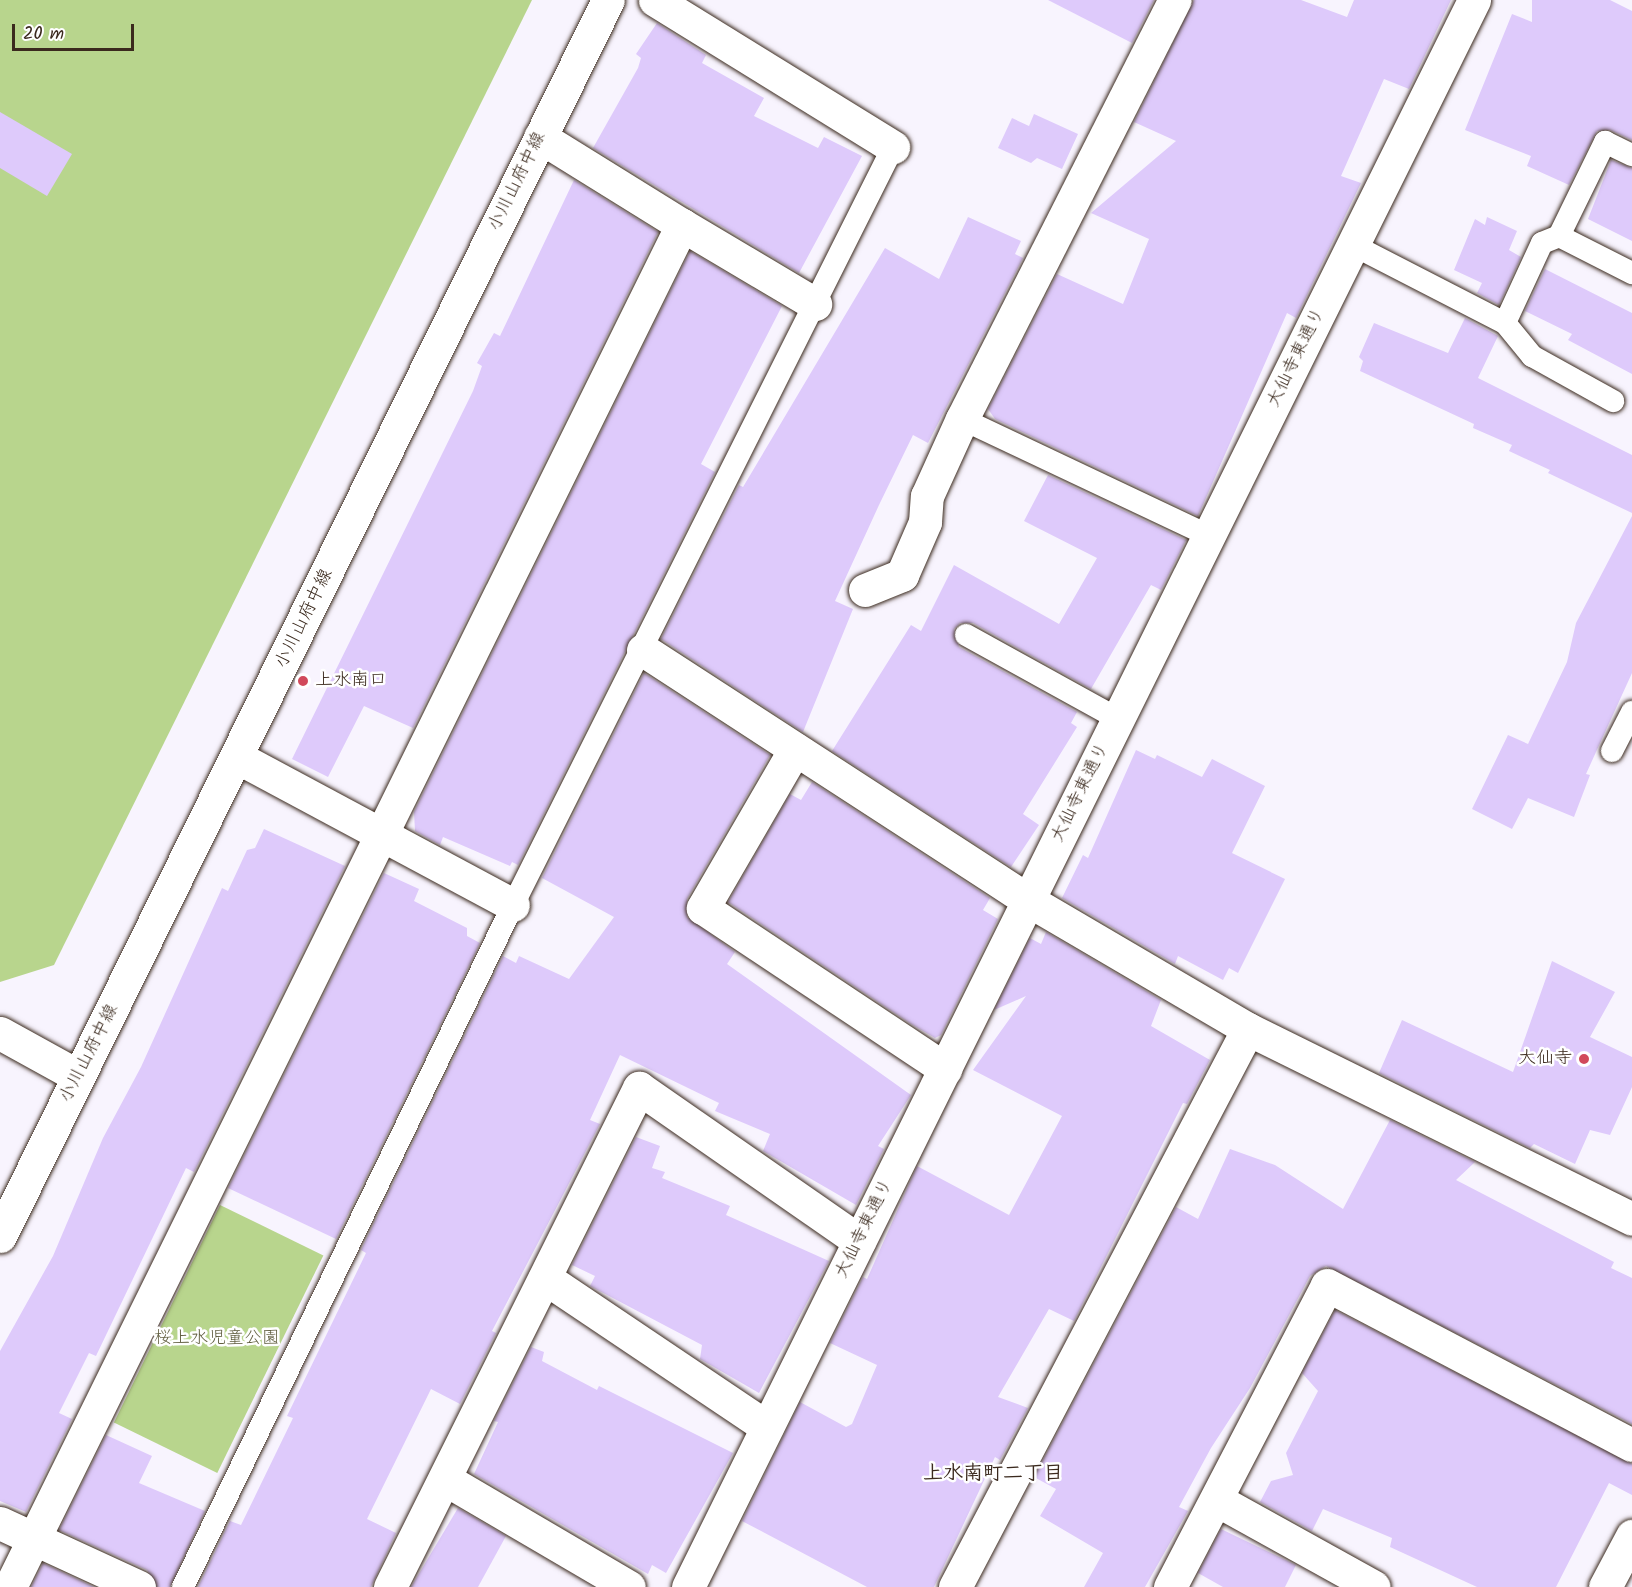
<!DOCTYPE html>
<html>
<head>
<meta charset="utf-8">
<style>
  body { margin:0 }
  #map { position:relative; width:1632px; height:1587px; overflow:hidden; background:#f8f4fe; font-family:Kalam,"Klee One",sans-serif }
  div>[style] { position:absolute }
  .green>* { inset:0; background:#b8d58d; transform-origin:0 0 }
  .building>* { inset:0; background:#decafb }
  .roads { filter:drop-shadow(0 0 2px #3b2a1e) drop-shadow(0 0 2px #3b2a1e) }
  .service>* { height:22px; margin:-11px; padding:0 11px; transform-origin:11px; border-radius:11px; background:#fff }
  .minor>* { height:33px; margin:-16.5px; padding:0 16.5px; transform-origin:16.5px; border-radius:16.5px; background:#fff }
  .tertiary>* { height:33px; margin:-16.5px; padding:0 16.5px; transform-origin:16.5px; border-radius:16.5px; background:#fff }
  .secondary>* { height:33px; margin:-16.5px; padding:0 16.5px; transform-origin:16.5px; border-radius:16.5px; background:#fff }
  .dots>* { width:16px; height:16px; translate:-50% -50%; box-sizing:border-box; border:3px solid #fff; border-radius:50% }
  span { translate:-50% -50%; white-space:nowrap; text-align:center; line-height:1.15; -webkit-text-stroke:5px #fff; paint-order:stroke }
  .street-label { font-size:18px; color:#3b2a1e }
  .poi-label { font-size:18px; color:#3b2a1e }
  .left { translate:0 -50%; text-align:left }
  .right { translate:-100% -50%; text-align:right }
  .park-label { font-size:18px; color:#605d3f }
  .neighbourhood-label { font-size:20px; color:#3b2a1e; font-weight:700 }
  .scale { position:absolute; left:12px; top:24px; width:122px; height:27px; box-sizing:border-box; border:3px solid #3b2a1e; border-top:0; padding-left:8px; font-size:18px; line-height:21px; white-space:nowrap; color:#3b2a1e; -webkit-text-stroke:4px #fff; paint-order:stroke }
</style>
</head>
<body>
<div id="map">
  <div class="green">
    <div style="clip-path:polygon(0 0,532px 0,54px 965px,0 982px)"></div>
    <div style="left:220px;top:1205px;width:115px;height:242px;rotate:26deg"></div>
  </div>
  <div class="building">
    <div style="clip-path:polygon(1048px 0,1154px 0,1132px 43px)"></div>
    <div style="clip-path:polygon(1194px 0,1301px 0,1347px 17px,1354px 0,1451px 0,1409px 89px,1384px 79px,1341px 176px,1361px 183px,1296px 318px,1287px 313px,1198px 516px,995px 419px,988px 409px,1057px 274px,1123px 304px,1149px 239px,1091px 213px,1176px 141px,1134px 122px)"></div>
    <div style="clip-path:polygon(1532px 0,1610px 0,1632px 11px,1632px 140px,1610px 130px,1597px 131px,1569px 185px,1527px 166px,1531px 156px,1465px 130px,1512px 14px,1532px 22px)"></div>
    <div style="clip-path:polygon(657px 23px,706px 55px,702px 63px,764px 98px,754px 116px,818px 148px,824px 137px,862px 156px,799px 273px,593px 148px,638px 68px,641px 58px,636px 54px)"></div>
    <div style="clip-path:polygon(0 112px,72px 154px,47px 196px,0 168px)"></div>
    <div style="clip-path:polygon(1034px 114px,1078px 134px,1062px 169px,1037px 158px,1031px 163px,998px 148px,1012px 118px,1029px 126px)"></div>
    <div style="clip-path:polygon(1611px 160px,1632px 168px,1632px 241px,1588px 219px)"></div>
    <div style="clip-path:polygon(574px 180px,658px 232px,413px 728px,364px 706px,328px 777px,292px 759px,473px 391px,482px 366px,477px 363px,494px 333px,500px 336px)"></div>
    <div style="clip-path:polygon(968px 217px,1021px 241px,1015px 254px,1023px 258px,928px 443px,913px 435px,879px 505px,835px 601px,853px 609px,803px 732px,661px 639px,739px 485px,743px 487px,885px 248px,939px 279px)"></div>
    <div style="clip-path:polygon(1487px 217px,1517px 231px,1509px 250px,1521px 257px,1499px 305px,1477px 293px,1482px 283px,1454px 270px,1475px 219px,1485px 225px)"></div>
    <div style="clip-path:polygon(690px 251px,782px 306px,701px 464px,715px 472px,518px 865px,512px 862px,510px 866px,443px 837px,440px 845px,415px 831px,414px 812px)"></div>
    <div style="clip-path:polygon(1545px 269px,1632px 313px,1632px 374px,1568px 340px,1572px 334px,1525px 311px)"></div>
    <div style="clip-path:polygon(1465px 318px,1498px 336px,1478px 378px,1632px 455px,1632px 513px,1548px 473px,1550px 470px,1509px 451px,1512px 445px,1473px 428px,1474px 424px,1360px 371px,1363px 361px,1359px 357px,1374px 323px,1448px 353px)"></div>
    <div style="clip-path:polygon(1048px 475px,1186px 540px,1161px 590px,1151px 585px,1091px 689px,973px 623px,960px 623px,954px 629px,959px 647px,1077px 712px,1071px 723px,1077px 727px,1023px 814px,1039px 825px,1011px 867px,832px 751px,911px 625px,921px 631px,954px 565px,1059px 624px,1097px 558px,1024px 521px)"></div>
    <div style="clip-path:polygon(1632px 516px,1632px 673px,1586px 774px,1590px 775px,1574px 817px,1528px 798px,1512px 829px,1472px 809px,1508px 735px,1528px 744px,1567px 662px,1576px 623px)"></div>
    <div style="clip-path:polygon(644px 673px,770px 755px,687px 899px,687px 917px,735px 952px,727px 964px,911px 1095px,878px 1146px,884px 1149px,856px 1205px,763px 1151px,770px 1134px,715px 1111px,719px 1103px,620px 1055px,590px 1120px,600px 1124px,492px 1331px,496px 1333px,460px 1404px,431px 1389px,367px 1519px,396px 1533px,371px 1587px,198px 1587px,230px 1521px,241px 1525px,293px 1418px,287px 1416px,366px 1253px,361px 1250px,503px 956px,516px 963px,519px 956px,569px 979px,614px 917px,542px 878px)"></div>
    <div style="clip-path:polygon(1136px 750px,1155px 759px,1157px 755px,1202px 777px,1212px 759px,1265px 786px,1232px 853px,1285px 879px,1238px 973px,1229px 968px,1223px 980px,1178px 956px,1175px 964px,1062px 898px,1083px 855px,1088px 858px)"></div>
    <div style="clip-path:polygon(812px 782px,990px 898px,983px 910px,998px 919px,941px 1035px,935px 1038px,911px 1024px,728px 902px,790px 794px,801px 800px)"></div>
    <div style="clip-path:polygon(264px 829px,345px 866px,194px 1172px,186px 1168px,96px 1356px,89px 1353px,59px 1413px,72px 1419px,26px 1512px,0 1501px,0 1351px,53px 1256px,103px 1138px,141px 1067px,222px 888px,228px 891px,247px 850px,255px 848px)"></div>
    <div style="clip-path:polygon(384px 873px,419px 889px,414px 901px,467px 928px,467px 936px,480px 943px,336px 1239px,228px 1188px)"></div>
    <div style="clip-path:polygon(1046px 932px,1161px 1000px,1151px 1026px,1210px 1060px,1187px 1104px,1183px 1103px,1074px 1321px,1049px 1309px,998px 1397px,1028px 1408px,1000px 1460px,995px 1457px,934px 1587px,867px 1587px,742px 1521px,800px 1402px,846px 1427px,852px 1424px,877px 1365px,830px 1343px,863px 1277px,867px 1279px,917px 1166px,1009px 1215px,1062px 1116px,973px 1070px,1026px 996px,994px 1010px,1030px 938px,1041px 944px)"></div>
    <div style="clip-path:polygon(1552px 961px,1615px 992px,1590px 1037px,1632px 1057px,1632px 1087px,1610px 1135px,1590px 1130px,1575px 1164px,1534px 1144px,1530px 1148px,1379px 1073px,1402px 1020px,1513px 1072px)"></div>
    <div style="clip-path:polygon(1390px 1120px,1475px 1162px,1456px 1180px,1614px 1262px,1611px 1268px,1632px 1278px,1632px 1424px,1326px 1266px,1310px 1276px,1250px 1388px,1211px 1448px,1179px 1507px,1188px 1511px,1145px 1587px,1084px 1587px,1103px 1553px,1040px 1516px,1056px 1489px,1034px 1477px,1176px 1207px,1198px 1219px,1230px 1149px,1275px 1165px,1343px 1209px)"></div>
    <div style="clip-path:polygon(636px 1137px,660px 1146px,652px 1168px,665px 1172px,662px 1178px,730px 1206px,726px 1215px,829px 1261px,759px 1393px,700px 1359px,702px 1345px,590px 1286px,595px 1276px,572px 1265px)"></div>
    <div style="clip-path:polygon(1335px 1310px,1632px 1464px,1632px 1495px,1609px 1483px,1556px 1587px,1477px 1587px,1390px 1547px,1392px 1538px,1323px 1509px,1312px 1531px,1260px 1502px,1271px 1481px,1293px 1475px,1286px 1453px,1318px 1391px,1302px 1373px)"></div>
    <div style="clip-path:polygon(531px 1347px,544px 1352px,542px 1361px,597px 1390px,599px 1386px,733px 1453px,666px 1573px,652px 1565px,648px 1574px,474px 1474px,498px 1422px,494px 1421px)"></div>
    <div style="clip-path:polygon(106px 1435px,152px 1456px,139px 1483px,205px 1511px,170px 1587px,157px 1587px,147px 1570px,59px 1530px)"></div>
    <div style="clip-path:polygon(458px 1508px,506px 1536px,478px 1587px,411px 1587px)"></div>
    <div style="clip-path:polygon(1221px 1529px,1296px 1565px,1285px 1587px,1223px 1587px,1198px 1573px)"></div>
    <div style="clip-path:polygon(43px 1563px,94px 1587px,31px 1587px)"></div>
  </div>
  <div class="roads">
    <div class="service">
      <div style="left:1559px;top:236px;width:82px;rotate:26.9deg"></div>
      <div style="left:1353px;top:245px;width:171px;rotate:27.2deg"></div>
      <div style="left:1505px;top:323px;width:43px;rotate:50.7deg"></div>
      <div style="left:1532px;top:356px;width:93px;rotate:29.1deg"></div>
      <div style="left:1505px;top:323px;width:88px;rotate:-65.2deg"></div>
      <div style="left:1542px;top:243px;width:18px;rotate:-22deg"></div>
      <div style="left:1559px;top:236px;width:105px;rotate:-63.9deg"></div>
      <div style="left:1605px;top:142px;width:30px;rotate:26deg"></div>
      <div style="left:962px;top:419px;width:273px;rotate:25.3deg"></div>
      <div style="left:966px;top:635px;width:174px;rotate:28.9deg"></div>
      <div style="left:1612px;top:751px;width:44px;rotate:-62.9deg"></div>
      <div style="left:183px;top:1587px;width:758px;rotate:-64.18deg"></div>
      <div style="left:513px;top:905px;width:848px;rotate:-63.37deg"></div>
    </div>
    <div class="minor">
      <div style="left:655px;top:0;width:280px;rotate:31.7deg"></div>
      <div style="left:682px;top:225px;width:155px;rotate:30.7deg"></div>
      <div style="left:865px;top:590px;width:40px;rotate:-22deg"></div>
      <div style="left:902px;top:575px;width:58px;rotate:-66.5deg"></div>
      <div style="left:925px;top:522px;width:26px;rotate:-86deg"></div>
      <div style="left:927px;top:496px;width:85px;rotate:-65.6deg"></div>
      <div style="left:962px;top:419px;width:470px;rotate:-63.1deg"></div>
      <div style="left:643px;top:650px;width:459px;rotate:33deg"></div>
      <div style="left:1028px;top:900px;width:255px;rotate:30.4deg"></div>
      <div style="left:1248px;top:1029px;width:428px;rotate:26.3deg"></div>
      <div style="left:795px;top:749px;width:184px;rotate:120.1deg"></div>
      <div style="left:703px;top:908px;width:291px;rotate:33.6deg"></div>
      <div style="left:237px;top:757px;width:313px;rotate:28.2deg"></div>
      <div style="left:545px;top:1278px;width:267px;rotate:33.9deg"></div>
      <div style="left:445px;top:1479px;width:213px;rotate:30.4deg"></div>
      <div style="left:1217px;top:1500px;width:179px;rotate:29deg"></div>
      <div style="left:0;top:1523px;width:153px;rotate:24.7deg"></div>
      <div style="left:10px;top:1587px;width:1519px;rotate:-63.74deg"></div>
      <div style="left:682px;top:225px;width:167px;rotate:-148.2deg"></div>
      <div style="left:390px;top:1587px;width:558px;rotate:-63.48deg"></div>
      <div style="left:639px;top:1088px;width:268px;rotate:34.8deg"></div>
      <div style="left:688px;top:1587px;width:1771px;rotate:-63.65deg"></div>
      <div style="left:955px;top:1587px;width:630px;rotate:-62.3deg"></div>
      <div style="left:1170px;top:1587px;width:340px;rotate:-62.5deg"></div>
      <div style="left:1327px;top:1285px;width:344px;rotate:27.7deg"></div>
      <div style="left:1605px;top:1587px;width:58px;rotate:-62.1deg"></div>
    </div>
    <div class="tertiary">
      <div style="left:0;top:1033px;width:89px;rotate:28.9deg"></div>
    </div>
    <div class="secondary">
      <div style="left:0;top:1236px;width:1377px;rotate:-63.81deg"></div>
    </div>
  </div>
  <div class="dots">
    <div style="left:303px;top:681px;background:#d1495b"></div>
    <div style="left:1584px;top:1059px;background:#d1495b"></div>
  </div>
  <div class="street-label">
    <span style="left:518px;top:182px;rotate:-64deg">小川山府中線</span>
    <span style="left:1297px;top:358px;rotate:-64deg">大仙寺東通り</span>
    <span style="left:305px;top:619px;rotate:-64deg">小川山府中線</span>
    <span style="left:1081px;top:793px;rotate:-64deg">大仙寺東通り</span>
    <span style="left:90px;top:1054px;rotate:-63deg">小川山府中線</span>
    <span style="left:865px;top:1229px;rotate:-64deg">大仙寺東通り</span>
  </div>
  <div class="poi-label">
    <span class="left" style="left:315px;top:681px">上水南口</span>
    <span class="right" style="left:1572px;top:1059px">大仙寺</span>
  </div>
  <div class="park-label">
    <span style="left:217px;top:1339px">桜上水児童公園</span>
  </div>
  <div class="neighbourhood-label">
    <span style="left:993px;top:1474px">上水南町二丁目</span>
  </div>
  <div class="scale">20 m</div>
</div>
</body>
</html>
